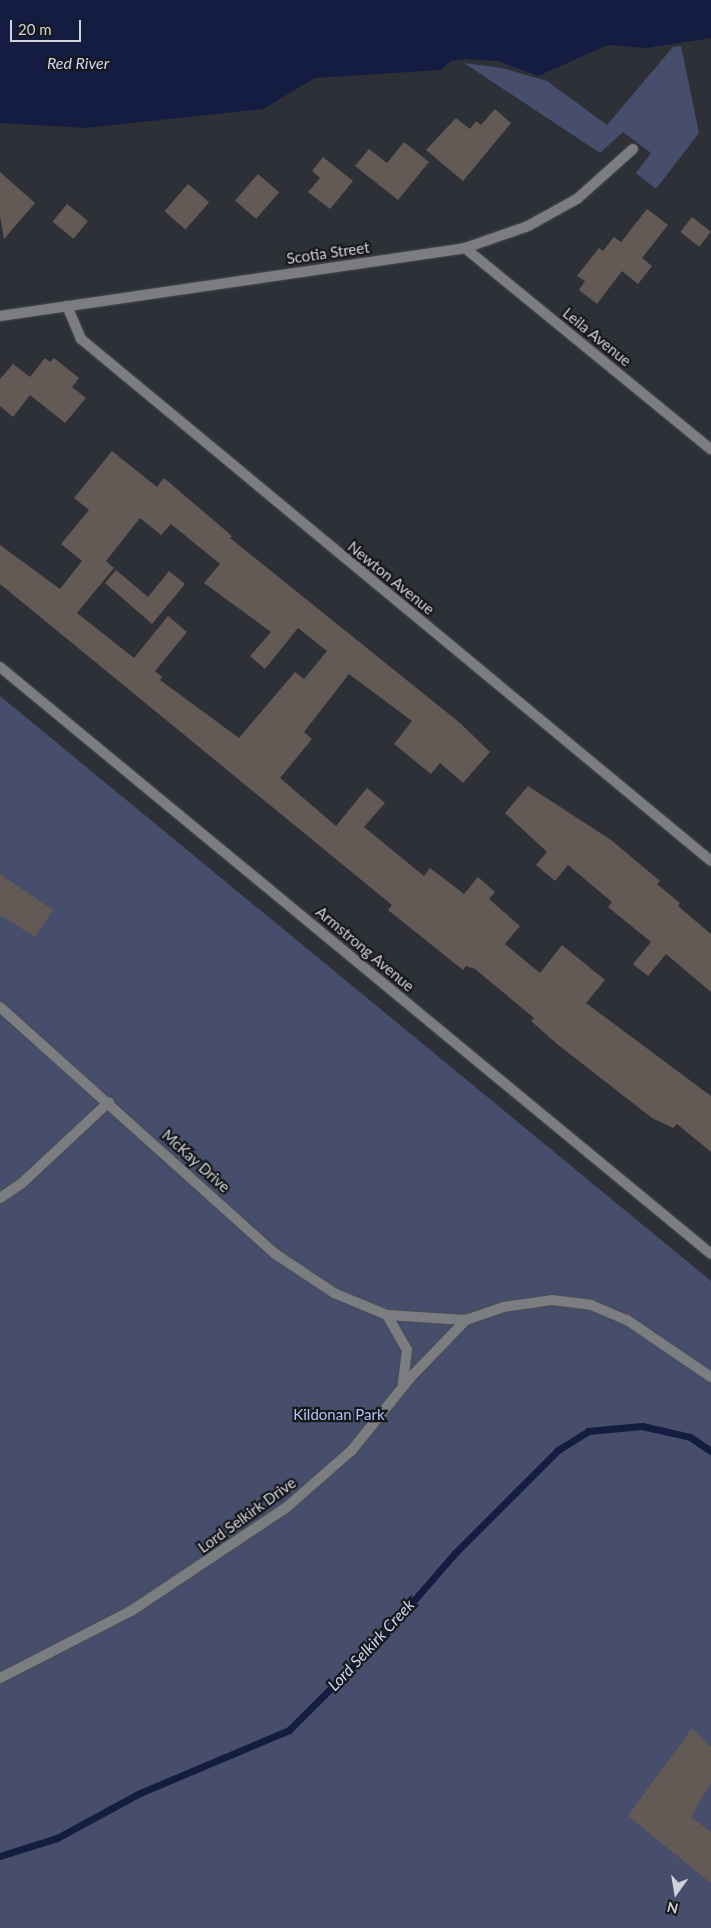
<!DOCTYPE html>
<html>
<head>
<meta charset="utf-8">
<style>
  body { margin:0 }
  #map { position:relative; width:711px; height:1928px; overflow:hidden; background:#2e3038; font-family:Lato,sans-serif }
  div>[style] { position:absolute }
  .green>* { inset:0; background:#464e6b }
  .water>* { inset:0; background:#151c41 }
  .stream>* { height:7px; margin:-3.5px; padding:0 3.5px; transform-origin:3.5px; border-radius:3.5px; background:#151c41 }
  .building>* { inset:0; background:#635955; transform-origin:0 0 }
  .roads { filter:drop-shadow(0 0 1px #4b4d55) drop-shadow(0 0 1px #4b4d55) }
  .minor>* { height:10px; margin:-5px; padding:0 5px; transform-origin:5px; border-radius:5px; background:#7c7d81 }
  span { translate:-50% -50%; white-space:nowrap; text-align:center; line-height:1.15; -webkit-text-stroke:4.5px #17181c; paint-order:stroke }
  .street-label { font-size:15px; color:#d0d2d7 }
  .park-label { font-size:15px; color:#b3c2fa }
  .water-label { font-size:16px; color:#cdd6f2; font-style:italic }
  .north { position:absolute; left:651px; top:1868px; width:50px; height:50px; -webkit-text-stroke:4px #17181c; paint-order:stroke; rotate:193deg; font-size:14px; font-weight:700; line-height:20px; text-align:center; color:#d0d2d7 }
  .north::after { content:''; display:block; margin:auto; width:18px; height:22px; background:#d0d2d7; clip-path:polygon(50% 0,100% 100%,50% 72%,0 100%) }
  .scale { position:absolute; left:10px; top:20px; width:71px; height:22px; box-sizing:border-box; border:2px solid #d0d2d7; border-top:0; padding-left:6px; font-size:15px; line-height:18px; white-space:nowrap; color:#d0d2d7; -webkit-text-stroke:4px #17181c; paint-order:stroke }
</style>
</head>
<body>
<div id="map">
  <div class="green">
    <div style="clip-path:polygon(681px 46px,699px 133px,656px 189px,636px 173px,651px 153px,623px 132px,600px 153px,464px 63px,502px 68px,547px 81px,607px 125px,673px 47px)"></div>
    <div style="clip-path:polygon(0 696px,711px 1281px,711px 1928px,0 1928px)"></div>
  </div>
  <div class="water">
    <div style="clip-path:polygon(0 0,711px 0,711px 38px,647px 48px,608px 45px,538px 76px,498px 61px,466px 59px,451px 61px,441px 70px,315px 78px,263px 109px,85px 128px,0 123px)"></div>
  </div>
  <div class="stream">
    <div style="left:0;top:1856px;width:60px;rotate:-17.5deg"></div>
    <div style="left:57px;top:1838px;width:94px;rotate:-28.5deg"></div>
    <div style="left:140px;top:1793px;width:162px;rotate:-22.9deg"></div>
    <div style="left:289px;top:1730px;width:132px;rotate:-45deg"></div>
    <div style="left:382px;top:1637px;width:111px;rotate:-49deg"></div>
    <div style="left:455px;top:1553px;width:146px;rotate:-45deg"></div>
    <div style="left:558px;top:1450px;width:36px;rotate:-32deg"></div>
    <div style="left:588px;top:1431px;width:54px;rotate:-5.3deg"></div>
    <div style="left:642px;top:1426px;width:49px;rotate:12.9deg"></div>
    <div style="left:690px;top:1437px;width:25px;rotate:34deg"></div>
  </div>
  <div class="building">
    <div style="clip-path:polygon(495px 109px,511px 123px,463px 181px,426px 150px,456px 118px,470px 129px,476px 121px,481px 125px)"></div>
    <div style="clip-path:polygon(404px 142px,429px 162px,398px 200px,355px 166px,369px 149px,387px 163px)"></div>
    <div style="clip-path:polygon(323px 157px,353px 181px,330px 209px,308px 192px,320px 178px,312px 171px)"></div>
    <div style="clip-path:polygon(0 172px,35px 203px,4px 239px,0 216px)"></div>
    <div style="left:258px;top:174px;width:28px;height:35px;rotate:41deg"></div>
    <div style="left:188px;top:184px;width:28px;height:36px;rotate:41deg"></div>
    <div style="left:67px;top:204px;width:27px;height:23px;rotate:39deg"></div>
    <div style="clip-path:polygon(647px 209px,668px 225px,642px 258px,652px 266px,638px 284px,622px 271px,597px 304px,579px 290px,585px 281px,577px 276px,599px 248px,603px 251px,614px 237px,621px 242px)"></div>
    <div style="left:692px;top:217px;width:24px;height:19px;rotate:38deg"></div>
    <div style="clip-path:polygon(45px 358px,50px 362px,54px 358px,79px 378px,72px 387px,86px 398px,65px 423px,30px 395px,13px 417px,0 406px,0 379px,13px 364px,30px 377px)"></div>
    <div style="clip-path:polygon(evenodd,112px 451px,157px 487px,164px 478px,232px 536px,230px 538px,460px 723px,490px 752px,463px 783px,440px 763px,431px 774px,394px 744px,412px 721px,349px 674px,304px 732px,312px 739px,280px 778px,336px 826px,367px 788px,385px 803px,364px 827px,424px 876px,430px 868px,464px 894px,478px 877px,495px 892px,489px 899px,520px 926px,505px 944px,540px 973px,562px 945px,605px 980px,586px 1003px,711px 1096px,711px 1152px,677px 1124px,673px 1128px,652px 1118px,557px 1044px,531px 1021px,534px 1018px,475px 969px,466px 966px,463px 970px,388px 910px,392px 905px,0 584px,0 545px,60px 589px,82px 561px,61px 544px,89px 510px,74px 498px,112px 451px,140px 518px,161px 535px,171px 524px,220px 564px,204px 583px,271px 632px,250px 656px,265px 669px,298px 628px,327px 651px,304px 679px,295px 672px,239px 738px,160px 680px,162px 677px,155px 671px,187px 632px,168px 616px,134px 658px,77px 613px,114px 568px,106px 561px,140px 518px)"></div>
    <div style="clip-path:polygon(116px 570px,148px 597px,169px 571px,185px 584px,152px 624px,105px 583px)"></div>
    <div style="clip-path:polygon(528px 786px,611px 840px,660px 881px,657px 884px,680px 903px,678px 906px,711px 934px,711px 992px,666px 954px,648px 976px,633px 964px,651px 942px,608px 907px,612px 902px,568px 865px,555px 881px,536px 865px,547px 852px,505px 813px)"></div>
    <div style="clip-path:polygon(0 874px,53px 910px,35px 937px,0 915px)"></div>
    <div style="clip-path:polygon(692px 1728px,711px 1747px,711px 1782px,691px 1817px,711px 1832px,711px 1883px,628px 1816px)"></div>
  </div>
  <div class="roads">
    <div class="minor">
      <div style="left:465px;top:248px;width:318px;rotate:39.3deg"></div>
      <div style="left:67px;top:306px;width:36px;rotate:67deg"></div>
      <div style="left:81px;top:339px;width:818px;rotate:39.64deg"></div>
      <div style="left:0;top:316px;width:470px;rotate:-8.3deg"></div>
      <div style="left:465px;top:248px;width:67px;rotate:-19.2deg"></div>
      <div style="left:528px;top:226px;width:56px;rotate:-28.9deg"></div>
      <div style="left:577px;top:199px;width:75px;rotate:-41.8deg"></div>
      <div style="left:0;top:667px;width:922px;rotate:39.54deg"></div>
      <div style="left:0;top:1007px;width:368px;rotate:41.9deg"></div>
      <div style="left:274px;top:1253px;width:72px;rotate:33.7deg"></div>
      <div style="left:334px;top:1293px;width:57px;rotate:22.5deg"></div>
      <div style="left:387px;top:1315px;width:79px;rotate:3.6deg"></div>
      <div style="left:466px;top:1320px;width:39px;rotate:-19deg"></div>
      <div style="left:503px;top:1307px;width:49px;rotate:-8.1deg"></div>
      <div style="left:552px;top:1300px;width:39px;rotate:7deg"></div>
      <div style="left:591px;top:1305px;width:39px;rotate:23deg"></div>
      <div style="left:627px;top:1320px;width:102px;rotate:34.2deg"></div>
      <div style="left:0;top:1198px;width:25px;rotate:-34deg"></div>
      <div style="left:21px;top:1184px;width:120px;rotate:-43deg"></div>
      <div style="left:387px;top:1315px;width:40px;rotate:60.3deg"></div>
      <div style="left:407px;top:1350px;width:34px;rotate:97deg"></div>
      <div style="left:0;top:1678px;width:147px;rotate:-27.1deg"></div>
      <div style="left:131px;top:1611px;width:187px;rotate:-33.7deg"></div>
      <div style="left:287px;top:1507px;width:86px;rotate:-41.2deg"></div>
      <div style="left:352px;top:1450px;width:92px;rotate:-51.1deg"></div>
      <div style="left:410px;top:1378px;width:81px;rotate:-46deg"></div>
    </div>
  </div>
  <div class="street-label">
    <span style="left:328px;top:253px;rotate:-8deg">Scotia Street</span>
    <span style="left:597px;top:337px;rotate:39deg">Leila Avenue</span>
    <span style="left:391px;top:578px;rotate:39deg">Newton Avenue</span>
    <span style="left:365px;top:949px;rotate:40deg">Armstrong Avenue</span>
    <span style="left:196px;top:1161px;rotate:42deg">McKay Drive</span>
    <span style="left:247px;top:1515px;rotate:-36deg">Lord Selkirk Drive</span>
  </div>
  <div class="park-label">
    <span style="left:339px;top:1415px">Kildonan Park</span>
  </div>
  <div class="water-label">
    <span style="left:78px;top:63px">Red River</span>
    <span style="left:371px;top:1645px;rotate:-47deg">Lord Selkirk Creek</span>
  </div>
  <div class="north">N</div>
  <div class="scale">20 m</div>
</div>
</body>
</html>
